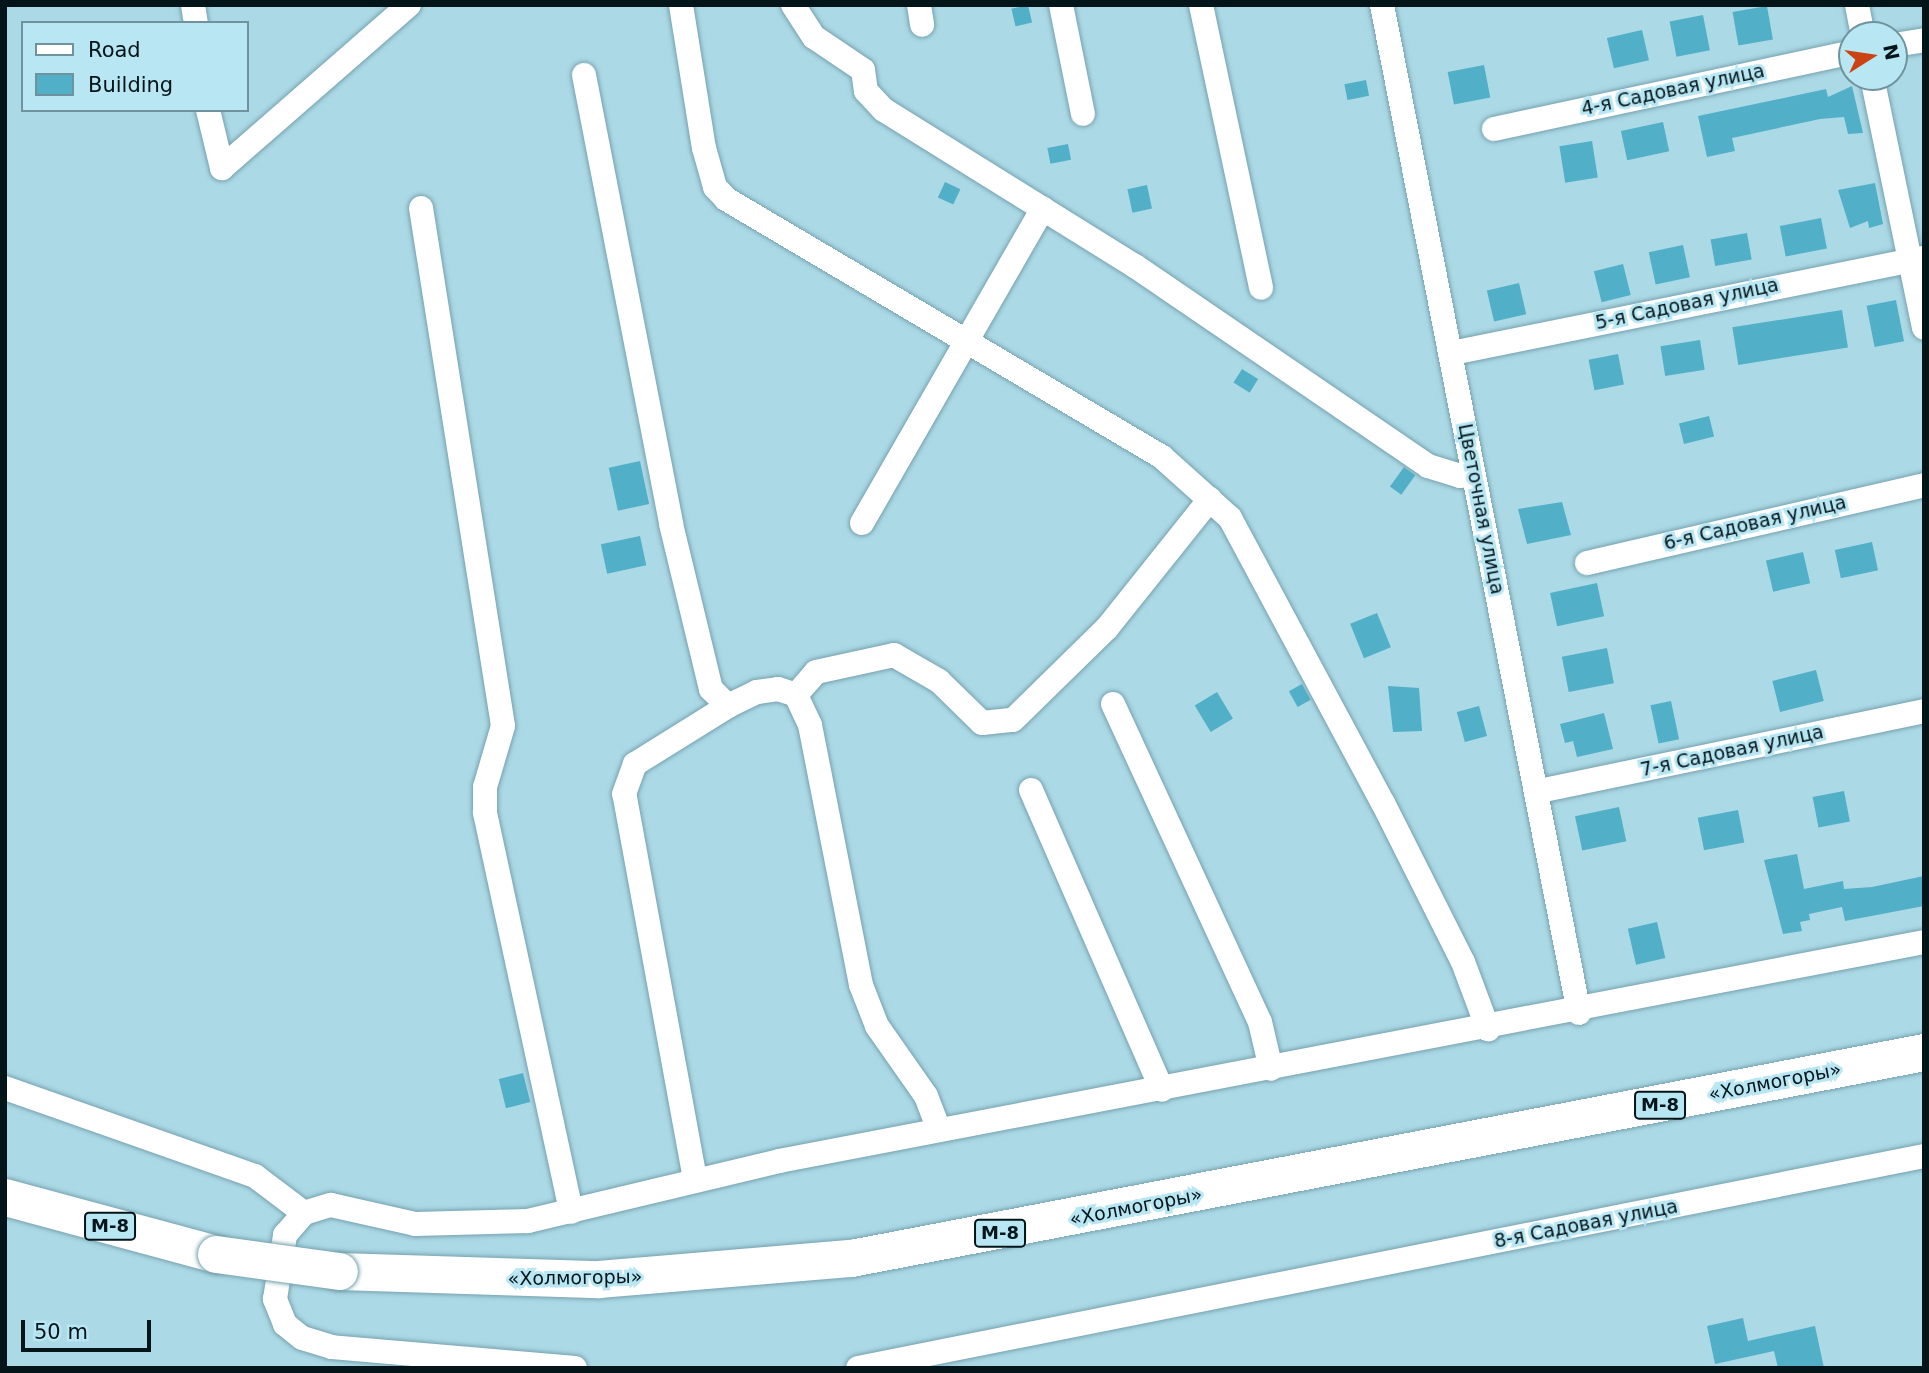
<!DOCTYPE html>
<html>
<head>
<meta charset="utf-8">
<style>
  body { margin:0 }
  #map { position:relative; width:1929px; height:1373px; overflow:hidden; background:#acd9e6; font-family:"DejaVu Sans",sans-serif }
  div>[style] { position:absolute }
  .building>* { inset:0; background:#52afc8; transform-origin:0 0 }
  .roads { filter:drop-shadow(0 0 2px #76a2ae) drop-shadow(0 0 2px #76a2ae) }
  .minor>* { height:24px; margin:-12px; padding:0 12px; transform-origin:12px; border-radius:12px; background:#fff }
  .highway>* { height:37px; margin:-18.5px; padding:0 18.5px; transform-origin:18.5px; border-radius:18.5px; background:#fff }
  .bridges { filter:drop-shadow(0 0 2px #76a2ae) drop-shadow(0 0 2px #76a2ae) }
  .highway-bridge>* { height:37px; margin:-18.5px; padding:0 18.5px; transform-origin:18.5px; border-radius:18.5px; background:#fff }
  span { translate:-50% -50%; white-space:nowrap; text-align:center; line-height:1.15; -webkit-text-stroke:6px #b8e6f3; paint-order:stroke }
  .shield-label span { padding:2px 5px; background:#b8e6f3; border:2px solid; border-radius:5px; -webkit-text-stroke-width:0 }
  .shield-label { font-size:18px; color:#04151a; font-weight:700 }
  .street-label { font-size:19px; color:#04151a }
  .frame { position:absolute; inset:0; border:7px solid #04151a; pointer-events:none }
  .legend { position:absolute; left:21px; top:21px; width:228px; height:91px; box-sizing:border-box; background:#b8e6f3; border:2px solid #70929c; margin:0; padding:9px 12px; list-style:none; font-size:21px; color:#04151a }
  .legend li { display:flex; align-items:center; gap:14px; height:35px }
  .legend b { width:35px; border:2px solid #70929c }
  .north { position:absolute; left:1838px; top:21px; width:70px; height:70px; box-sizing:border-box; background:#b8e6f3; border:2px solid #70929c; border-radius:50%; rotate:78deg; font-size:19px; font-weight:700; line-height:28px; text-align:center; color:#04151a }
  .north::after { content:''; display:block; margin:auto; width:24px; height:32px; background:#cb4313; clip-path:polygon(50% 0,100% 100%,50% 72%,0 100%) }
  .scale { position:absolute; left:21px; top:1320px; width:130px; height:32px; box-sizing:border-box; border:4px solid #04151a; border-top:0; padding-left:9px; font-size:21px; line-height:24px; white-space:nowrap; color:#04151a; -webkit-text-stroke:5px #b8e6f3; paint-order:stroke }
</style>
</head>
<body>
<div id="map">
  <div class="building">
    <div style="left:1028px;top:5px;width:18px;height:17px;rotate:77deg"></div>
    <div style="left:1767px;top:6px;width:34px;height:35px;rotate:80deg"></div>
    <div style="left:1703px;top:15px;width:36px;height:34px;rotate:79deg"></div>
    <div style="left:1642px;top:30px;width:31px;height:36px;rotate:77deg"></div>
    <div style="left:1484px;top:65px;width:33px;height:37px;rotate:79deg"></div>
    <div style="left:1366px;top:80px;width:16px;height:22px;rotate:79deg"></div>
    <div style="clip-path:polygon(1852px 86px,1863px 133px,1848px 134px,1844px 117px,1820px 119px,1732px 138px,1735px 151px,1707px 157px,1698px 116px,1826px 89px,1828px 97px)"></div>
    <div style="left:1663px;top:122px;width:30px;height:43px;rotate:78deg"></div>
    <div style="left:1592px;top:141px;width:37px;height:33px;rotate:81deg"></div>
    <div style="left:1068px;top:144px;width:16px;height:21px;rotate:79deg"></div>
    <div style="left:945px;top:182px;width:17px;height:17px;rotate:25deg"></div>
    <div style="clip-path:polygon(1875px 183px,1883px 224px,1869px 228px,1868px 221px,1850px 228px,1838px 190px)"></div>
    <div style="left:1147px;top:185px;width:24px;height:20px;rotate:78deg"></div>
    <div style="left:1821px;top:218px;width:31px;height:42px;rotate:79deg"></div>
    <div style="left:1747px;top:233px;width:27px;height:37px;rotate:80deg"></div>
    <div style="left:1683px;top:245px;width:33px;height:35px;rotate:78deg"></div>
    <div style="left:1623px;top:264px;width:32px;height:30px;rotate:76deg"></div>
    <div style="left:1519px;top:283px;width:32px;height:33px;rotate:77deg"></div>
    <div style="left:1896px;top:300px;width:42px;height:30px;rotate:79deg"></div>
    <div style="left:1842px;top:310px;width:38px;height:111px;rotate:81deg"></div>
    <div style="left:1700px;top:340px;width:30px;height:40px;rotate:81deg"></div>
    <div style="left:1618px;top:354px;width:31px;height:30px;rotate:79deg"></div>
    <div style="left:1242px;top:369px;width:19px;height:16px;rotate:32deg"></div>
    <div style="left:1709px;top:416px;width:21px;height:31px;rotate:76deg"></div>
    <div style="left:640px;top:461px;width:44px;height:32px;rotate:78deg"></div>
    <div style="left:1404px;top:467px;width:14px;height:24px;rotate:36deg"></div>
    <div style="clip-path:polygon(1562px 502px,1571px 535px,1527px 544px,1518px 509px)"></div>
    <div style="left:640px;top:536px;width:30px;height:40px;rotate:78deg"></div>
    <div style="left:1872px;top:542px;width:29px;height:38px;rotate:78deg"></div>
    <div style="left:1803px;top:552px;width:32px;height:38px;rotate:77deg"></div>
    <div style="left:1597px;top:583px;width:34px;height:48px;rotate:78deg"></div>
    <div style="left:1377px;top:613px;width:37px;height:29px;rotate:68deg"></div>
    <div style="left:1607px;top:648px;width:36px;height:46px;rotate:79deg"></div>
    <div style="left:1816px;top:670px;width:32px;height:45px;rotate:76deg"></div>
    <div style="left:1302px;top:684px;width:18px;height:15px;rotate:61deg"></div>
    <div style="clip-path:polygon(1388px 686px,1419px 688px,1422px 731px,1393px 732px)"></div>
    <div style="left:1217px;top:692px;width:31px;height:26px;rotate:59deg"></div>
    <div style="left:1671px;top:701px;width:39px;height:21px;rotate:78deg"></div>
    <div style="left:1479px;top:706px;width:31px;height:23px;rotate:75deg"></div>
    <div style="clip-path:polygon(1604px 713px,1613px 749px,1577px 757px,1573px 741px,1565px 743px,1560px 724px)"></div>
    <div style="left:1844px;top:791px;width:31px;height:32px;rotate:79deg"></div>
    <div style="left:1619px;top:807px;width:35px;height:45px;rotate:78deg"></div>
    <div style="left:1738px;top:810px;width:33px;height:41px;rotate:79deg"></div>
    <div style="clip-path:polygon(1797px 854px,1804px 889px,1843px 881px,1844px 889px,1872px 887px,1924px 876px,1924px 906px,1845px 921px,1842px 907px,1809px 914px,1810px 920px,1800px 922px,1802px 931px,1783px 934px,1764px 860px)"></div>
    <div style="left:1657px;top:922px;width:37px;height:30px;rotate:77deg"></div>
    <div style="left:523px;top:1073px;width:30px;height:25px;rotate:76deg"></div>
    <div style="clip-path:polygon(1743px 1318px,1748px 1341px,1815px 1326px,1824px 1368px,1778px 1368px,1774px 1351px,1715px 1364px,1707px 1326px)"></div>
  </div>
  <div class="roads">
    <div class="minor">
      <div style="left:193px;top:5px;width:18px;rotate:81deg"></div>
      <div style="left:681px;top:5px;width:145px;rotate:80.9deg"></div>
      <div style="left:704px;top:148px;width:41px;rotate:74.2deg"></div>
      <div style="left:715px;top:187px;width:16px;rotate:47deg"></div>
      <div style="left:726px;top:199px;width:507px;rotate:30.61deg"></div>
      <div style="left:1162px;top:457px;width:91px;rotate:41.9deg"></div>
      <div style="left:1230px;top:518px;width:323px;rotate:61.8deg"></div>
      <div style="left:1383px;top:803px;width:178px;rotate:63.3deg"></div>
      <div style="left:1463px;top:962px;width:72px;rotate:69.5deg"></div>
      <div style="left:793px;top:5px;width:38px;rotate:57deg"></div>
      <div style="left:814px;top:37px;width:59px;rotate:34deg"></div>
      <div style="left:863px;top:70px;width:21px;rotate:82deg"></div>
      <div style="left:866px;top:91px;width:26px;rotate:47deg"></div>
      <div style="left:884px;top:110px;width:296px;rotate:31.9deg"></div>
      <div style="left:1135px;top:266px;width:355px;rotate:34.3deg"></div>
      <div style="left:1428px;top:466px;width:34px;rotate:17deg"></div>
      <div style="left:1460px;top:476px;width:13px;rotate:-9deg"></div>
      <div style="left:919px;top:5px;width:20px;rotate:81deg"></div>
      <div style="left:1061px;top:5px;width:111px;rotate:78.6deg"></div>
      <div style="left:1201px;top:5px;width:289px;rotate:78deg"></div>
      <div style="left:1382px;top:5px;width:1027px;rotate:78.94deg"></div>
      <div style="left:1857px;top:5px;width:31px;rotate:79deg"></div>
      <div style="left:1894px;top:45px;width:30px;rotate:-9deg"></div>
      <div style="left:584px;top:75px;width:457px;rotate:79deg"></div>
      <div style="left:671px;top:524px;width:170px;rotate:76.4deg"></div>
      <div style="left:711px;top:689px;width:24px;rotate:45deg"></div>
      <div style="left:728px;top:706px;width:32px;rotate:-26deg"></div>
      <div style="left:757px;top:692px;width:21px;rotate:-8deg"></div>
      <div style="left:778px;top:689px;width:19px;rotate:18deg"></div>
      <div style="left:796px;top:695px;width:33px;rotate:65deg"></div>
      <div style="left:810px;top:725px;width:265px;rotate:78.9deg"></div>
      <div style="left:861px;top:985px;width:44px;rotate:68.7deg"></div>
      <div style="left:877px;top:1026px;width:85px;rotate:55deg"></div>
      <div style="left:926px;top:1096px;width:36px;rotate:69deg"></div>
      <div style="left:1872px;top:77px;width:256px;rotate:78.3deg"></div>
      <div style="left:208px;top:110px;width:60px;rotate:76.4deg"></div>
      <div style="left:222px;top:168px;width:248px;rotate:-41.1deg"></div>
      <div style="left:1494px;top:129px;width:366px;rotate:-12.1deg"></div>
      <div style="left:421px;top:208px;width:524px;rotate:81deg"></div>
      <div style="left:503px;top:726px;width:64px;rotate:106.4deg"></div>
      <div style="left:485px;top:787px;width:26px;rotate:90deg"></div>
      <div style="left:485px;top:813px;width:408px;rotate:77.8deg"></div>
      <div style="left:1452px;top:353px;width:481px;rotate:-11.4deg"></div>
      <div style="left:862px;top:523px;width:363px;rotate:-60.1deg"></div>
      <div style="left:1587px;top:563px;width:346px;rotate:-13deg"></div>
      <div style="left:796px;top:695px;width:30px;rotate:-49deg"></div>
      <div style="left:816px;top:672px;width:80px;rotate:-12.3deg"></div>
      <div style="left:894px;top:655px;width:52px;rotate:30deg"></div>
      <div style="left:939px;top:681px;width:60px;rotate:44.3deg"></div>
      <div style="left:982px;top:723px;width:31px;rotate:-6deg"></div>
      <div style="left:1013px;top:720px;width:132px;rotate:-44.4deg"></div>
      <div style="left:1107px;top:628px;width:165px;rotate:-51.4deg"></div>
      <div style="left:1113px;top:704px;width:350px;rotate:65.2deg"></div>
      <div style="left:1260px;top:1022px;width:48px;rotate:76.8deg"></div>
      <div style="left:1031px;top:790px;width:327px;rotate:66.4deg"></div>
      <div style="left:1539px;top:791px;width:393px;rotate:-11.7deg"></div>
      <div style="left:5px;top:1088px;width:265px;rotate:19.4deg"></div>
      <div style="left:255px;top:1176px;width:61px;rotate:37.1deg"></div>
      <div style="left:695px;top:1179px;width:391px;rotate:-100.4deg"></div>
      <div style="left:624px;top:794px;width:32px;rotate:-70deg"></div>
      <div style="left:635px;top:764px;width:110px;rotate:-31.9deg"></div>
      <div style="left:575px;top:1368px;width:244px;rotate:-175.1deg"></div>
      <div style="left:332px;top:1347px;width:31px;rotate:-163deg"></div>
      <div style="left:302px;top:1338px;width:22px;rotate:-141deg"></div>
      <div style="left:285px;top:1324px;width:27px;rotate:-112deg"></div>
      <div style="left:275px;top:1299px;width:65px;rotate:-81.1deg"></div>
      <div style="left:285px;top:1235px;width:29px;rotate:-49deg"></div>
      <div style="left:304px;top:1213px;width:28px;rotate:-17deg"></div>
      <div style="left:331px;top:1205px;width:86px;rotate:12.7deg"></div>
      <div style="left:415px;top:1224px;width:113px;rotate:-1.5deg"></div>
      <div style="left:528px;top:1221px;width:258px;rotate:-13.4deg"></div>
      <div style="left:779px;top:1161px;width:1166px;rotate:-10.83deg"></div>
      <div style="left:858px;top:1368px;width:1087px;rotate:-11.25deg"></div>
    </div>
    <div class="highway">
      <div style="left:5px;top:1197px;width:219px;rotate:15.1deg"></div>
      <div style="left:339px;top:1271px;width:260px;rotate:1.8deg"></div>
      <div style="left:599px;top:1279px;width:253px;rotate:-4.8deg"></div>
      <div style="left:851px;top:1258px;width:1093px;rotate:-10.87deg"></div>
    </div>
  </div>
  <div class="bridges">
    <div class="highway-bridge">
      <div style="left:216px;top:1254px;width:124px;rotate:7.9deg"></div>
    </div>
  </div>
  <div class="shield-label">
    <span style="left:1660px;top:1105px">М-8</span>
    <span style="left:110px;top:1226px">М-8</span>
    <span style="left:1000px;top:1233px">М-8</span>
  </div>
  <div class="street-label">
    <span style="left:1673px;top:90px;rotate:-12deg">4-я Садовая улица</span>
    <span style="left:1687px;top:304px;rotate:-12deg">5-я Садовая улица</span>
    <span style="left:1481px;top:509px;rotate:79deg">Цветочная улица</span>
    <span style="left:1755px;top:523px;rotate:-13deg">6-я Садовая улица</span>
    <span style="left:1732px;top:751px;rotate:-12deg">7-я Садовая улица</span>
    <span style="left:1775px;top:1082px;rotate:-11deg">«Холмогоры»</span>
    <span style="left:1136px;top:1207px;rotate:-11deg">«Холмогоры»</span>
    <span style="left:1586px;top:1224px;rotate:-11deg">8-я Садовая улица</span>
    <span style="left:575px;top:1278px;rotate:-1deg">«Холмогоры»</span>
  </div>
  <div class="frame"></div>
  <ul class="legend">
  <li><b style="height:9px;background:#fff"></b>Road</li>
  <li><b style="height:19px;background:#52afc8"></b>Building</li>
  </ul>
  <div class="north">N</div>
  <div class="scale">50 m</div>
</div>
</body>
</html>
